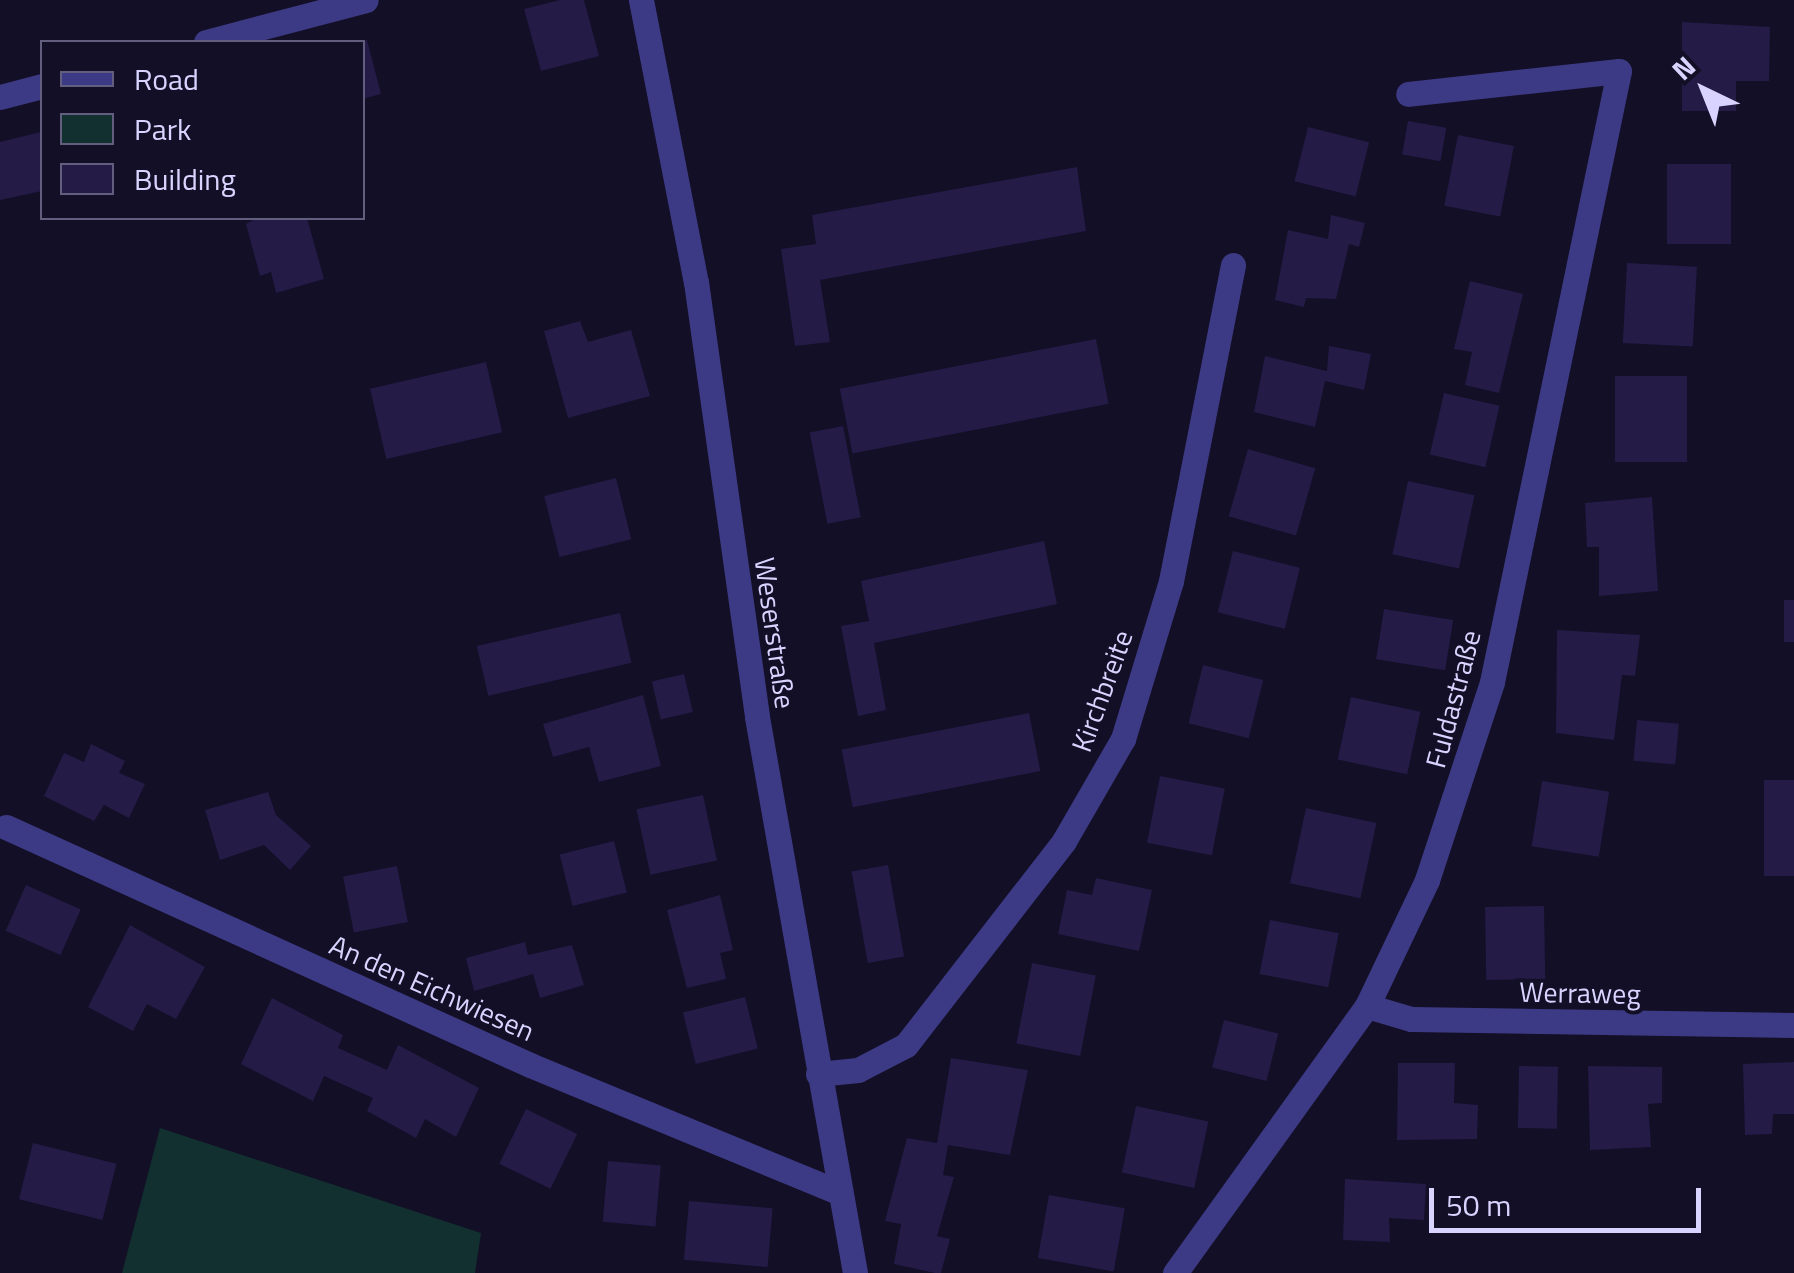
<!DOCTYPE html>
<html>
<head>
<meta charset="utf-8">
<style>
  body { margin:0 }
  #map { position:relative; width:1794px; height:1273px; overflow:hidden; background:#130f26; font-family:"Titillium Web",sans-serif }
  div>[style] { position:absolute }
  .green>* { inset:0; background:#12302f }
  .building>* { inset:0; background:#241b47; transform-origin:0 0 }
  .minor>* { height:25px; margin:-12.5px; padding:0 12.5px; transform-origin:12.5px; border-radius:12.5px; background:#3d3a85 }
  span { translate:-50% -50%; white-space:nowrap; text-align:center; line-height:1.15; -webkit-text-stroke:8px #130f26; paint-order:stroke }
  .street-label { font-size:28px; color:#d9d4ff }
  .legend { position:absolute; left:40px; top:40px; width:325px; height:180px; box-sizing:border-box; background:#130f26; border:2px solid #625e7d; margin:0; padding:12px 18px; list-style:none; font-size:30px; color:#d9d4ff }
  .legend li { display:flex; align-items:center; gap:20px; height:50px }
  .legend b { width:50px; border:2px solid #625e7d }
  .north { position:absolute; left:1654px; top:40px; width:100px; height:100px; -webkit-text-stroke:8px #130f26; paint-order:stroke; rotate:317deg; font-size:28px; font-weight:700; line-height:40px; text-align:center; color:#d9d4ff }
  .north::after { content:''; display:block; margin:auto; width:35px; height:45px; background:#d9d4ff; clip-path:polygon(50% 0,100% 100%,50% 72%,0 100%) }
  .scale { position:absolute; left:1429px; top:1188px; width:272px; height:45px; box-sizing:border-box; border:5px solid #d9d4ff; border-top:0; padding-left:12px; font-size:30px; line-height:35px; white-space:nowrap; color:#d9d4ff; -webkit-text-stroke:8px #130f26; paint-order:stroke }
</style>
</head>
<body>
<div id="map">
  <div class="green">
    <div style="clip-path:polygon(160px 1128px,481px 1233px,475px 1273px,122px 1273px)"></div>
  </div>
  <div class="building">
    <div style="clip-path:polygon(560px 0,584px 0,599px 56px,541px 71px,524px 9px)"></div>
    <div style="clip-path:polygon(1682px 22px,1770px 27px,1769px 81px,1736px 81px,1736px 111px,1682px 111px)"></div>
    <div style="clip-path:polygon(367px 40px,381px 94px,362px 99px,362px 42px)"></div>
    <div style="left:1408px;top:121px;width:39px;height:34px;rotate:10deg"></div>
    <div style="left:1308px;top:127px;width:63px;height:56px;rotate:14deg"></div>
    <div style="clip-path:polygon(41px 132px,42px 191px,0 200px,0 142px)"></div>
    <div style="left:1458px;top:135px;width:57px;height:72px;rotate:11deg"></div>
    <div style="left:1667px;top:164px;width:64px;height:80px"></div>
    <div style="clip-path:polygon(1077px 167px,1086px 231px,820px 280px,830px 342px,795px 346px,781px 249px,816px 244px,812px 215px)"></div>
    <div style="clip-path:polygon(1331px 215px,1365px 223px,1359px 247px,1349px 244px,1336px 299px,1306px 298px,1304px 307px,1275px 300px,1288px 230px,1328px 239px)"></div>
    <div style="clip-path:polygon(257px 218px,307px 218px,324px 279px,276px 293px,271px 272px,260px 276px,246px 224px)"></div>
    <div style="left:1627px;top:263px;width:70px;height:80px;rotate:3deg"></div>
    <div style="clip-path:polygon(1470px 281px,1523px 294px,1499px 393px,1465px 385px,1472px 352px,1454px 349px)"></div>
    <div style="clip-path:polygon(580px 321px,588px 342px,631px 330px,650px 396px,568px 418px,544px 331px)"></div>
    <div style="left:1096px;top:339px;width:66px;height:261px;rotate:79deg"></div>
    <div style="clip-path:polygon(1329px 346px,1371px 354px,1364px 390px,1325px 381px,1315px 427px,1254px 412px,1265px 356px,1327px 371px)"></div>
    <div style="left:486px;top:362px;width:72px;height:119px;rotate:77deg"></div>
    <div style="left:1687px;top:376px;width:86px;height:72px;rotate:90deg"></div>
    <div style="left:1444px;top:393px;width:57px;height:63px;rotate:13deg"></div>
    <div style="left:843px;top:426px;width:93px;height:34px;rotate:79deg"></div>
    <div style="left:1248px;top:449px;width:70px;height:70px;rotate:16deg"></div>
    <div style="left:616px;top:478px;width:63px;height:74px;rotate:76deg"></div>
    <div style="left:1408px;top:481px;width:68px;height:75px;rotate:12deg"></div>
    <div style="clip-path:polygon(1652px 497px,1658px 591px,1599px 596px,1599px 547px,1587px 547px,1585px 503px)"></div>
    <div style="clip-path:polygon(1044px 541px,1057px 604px,874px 643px,886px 710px,858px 716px,841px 626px,869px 621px,861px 581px)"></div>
    <div style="left:1233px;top:551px;width:69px;height:63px;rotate:14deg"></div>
    <div style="left:1784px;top:600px;width:10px;height:42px"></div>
    <div style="left:1384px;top:609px;width:70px;height:51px;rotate:9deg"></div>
    <div style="left:620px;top:613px;width:51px;height:147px;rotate:77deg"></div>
    <div style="clip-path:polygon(1557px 630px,1640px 635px,1635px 676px,1622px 675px,1614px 740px,1556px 733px)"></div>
    <div style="left:1203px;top:665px;width:62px;height:60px;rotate:14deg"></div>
    <div style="left:684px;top:674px;width:39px;height:33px;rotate:77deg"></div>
    <div style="clip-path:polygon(643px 695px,661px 766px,599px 782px,589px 747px,553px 757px,543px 724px)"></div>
    <div style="left:1351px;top:697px;width:71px;height:64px;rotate:12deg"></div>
    <div style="left:1029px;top:713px;width:59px;height:191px;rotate:79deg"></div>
    <div style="left:1637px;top:720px;width:42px;height:41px;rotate:5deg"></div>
    <div style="clip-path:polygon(91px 744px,125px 761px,119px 773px,145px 784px,129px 818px,104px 805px,94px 821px,44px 796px,64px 753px,84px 762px)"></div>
    <div style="left:1160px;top:776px;width:66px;height:68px;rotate:11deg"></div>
    <div style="left:1764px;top:780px;width:30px;height:96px"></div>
    <div style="left:1542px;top:781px;width:68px;height:66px;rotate:9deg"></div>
    <div style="clip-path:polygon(268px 792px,276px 815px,311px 846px,290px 870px,264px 845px,220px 860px,205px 810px)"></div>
    <div style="left:703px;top:795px;width:67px;height:68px;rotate:78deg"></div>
    <div style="left:1306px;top:808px;width:72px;height:77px;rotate:12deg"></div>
    <div style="left:614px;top:841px;width:53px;height:56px;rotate:76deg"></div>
    <div style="left:888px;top:865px;width:93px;height:37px;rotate:80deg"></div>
    <div style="left:397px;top:866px;width:57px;height:55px;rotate:79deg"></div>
    <div style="clip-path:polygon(1096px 878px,1152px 890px,1139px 951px,1058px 934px,1067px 890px,1092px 895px)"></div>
    <div style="left:26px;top:885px;width:60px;height:50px;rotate:24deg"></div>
    <div style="clip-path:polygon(720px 895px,733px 950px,720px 953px,726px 979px,687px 988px,667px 910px)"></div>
    <div style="left:1544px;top:906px;width:73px;height:59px;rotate:89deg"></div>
    <div style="left:1270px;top:920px;width:70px;height:55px;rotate:11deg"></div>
    <div style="clip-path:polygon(130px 925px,205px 967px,176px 1019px,147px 1004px,133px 1031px,88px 1007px)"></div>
    <div style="clip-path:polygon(525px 942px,528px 955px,572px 945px,584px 985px,540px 998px,533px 974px,474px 991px,466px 958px)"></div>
    <div style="left:1032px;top:963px;width:65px;height:82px;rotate:11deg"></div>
    <div style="left:745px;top:997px;width:53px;height:64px;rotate:76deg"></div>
    <div style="clip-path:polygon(272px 998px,343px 1035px,338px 1048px,387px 1070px,398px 1045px,479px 1088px,456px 1137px,425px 1119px,416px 1138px,367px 1111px,373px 1098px,324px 1076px,313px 1101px,241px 1064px)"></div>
    <div style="left:1224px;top:1020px;width:56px;height:49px;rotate:14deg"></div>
    <div style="clip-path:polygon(951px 1058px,1028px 1070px,1010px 1155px,948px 1145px,943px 1175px,954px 1177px,937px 1236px,950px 1239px,941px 1273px,935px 1273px,894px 1264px,901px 1224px,885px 1221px,907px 1138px,937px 1143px)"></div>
    <div style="clip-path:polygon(1794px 1062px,1794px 1114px,1773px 1114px,1772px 1134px,1745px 1135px,1743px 1064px)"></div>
    <div style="clip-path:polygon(1398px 1063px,1455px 1063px,1454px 1103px,1478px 1105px,1477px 1139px,1397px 1140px)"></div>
    <div style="left:1519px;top:1066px;width:39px;height:62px;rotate:1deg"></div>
    <div style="clip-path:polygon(1588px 1066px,1662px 1067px,1662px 1103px,1648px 1104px,1651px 1147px,1590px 1150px)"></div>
    <div style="left:1136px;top:1106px;width:74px;height:68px;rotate:12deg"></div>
    <div style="left:526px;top:1109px;width:57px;height:61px;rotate:26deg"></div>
    <div style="left:33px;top:1143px;width:86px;height:58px;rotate:14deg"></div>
    <div style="left:608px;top:1161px;width:53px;height:61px;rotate:5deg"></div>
    <div style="clip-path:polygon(1345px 1179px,1426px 1184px,1424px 1220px,1389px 1218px,1390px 1242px,1343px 1240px)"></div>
    <div style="left:1049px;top:1195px;width:77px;height:64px;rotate:10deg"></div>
    <div style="left:689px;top:1201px;width:84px;height:59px;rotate:5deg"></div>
  </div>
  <div class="minor">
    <div style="left:641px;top:0;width:287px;rotate:79deg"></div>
    <div style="left:696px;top:282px;width:439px;rotate:82deg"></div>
    <div style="left:757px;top:717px;width:565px;rotate:80deg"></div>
    <div style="left:206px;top:42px;width:165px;rotate:-14.7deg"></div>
    <div style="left:0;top:97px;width:43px;rotate:-14.7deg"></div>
    <div style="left:6px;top:827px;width:576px;rotate:24.43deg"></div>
    <div style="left:530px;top:1065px;width:335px;rotate:22.4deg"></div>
    <div style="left:1367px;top:1006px;width:46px;rotate:16.5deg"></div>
    <div style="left:1411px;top:1019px;width:383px;rotate:0.9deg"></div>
    <div style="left:818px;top:1074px;width:40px;rotate:-5.7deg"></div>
    <div style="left:858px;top:1070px;width:54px;rotate:-27.5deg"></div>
    <div style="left:906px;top:1045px;width:258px;rotate:-52.2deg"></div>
    <div style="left:1064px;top:841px;width:118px;rotate:-60deg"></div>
    <div style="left:1123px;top:739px;width:165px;rotate:-73.1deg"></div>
    <div style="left:1171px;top:581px;width:322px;rotate:-78.9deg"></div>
    <div style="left:1175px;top:1273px;width:329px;rotate:-54.3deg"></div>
    <div style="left:1367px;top:1006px;width:140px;rotate:-64.5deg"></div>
    <div style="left:1427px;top:880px;width:208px;rotate:-71.8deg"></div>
    <div style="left:1492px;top:682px;width:624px;rotate:-78.26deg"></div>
    <div style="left:1619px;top:71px;width:212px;rotate:173.8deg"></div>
  </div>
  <div class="street-label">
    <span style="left:775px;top:633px;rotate:82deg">Weserstraße</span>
    <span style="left:1102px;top:691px;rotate:-70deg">Kirchbreite</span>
    <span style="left:1453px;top:699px;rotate:-75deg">Fuldastraße</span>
    <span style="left:432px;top:988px;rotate:24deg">An den Eichwiesen</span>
    <span style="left:1580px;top:993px;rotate:1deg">Werraweg</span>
  </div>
  <ul class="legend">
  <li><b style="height:12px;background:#3d3a85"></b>Road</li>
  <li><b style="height:28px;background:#12302f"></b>Park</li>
  <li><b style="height:28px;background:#241b47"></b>Building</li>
  </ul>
  <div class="north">N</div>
  <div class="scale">50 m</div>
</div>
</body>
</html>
